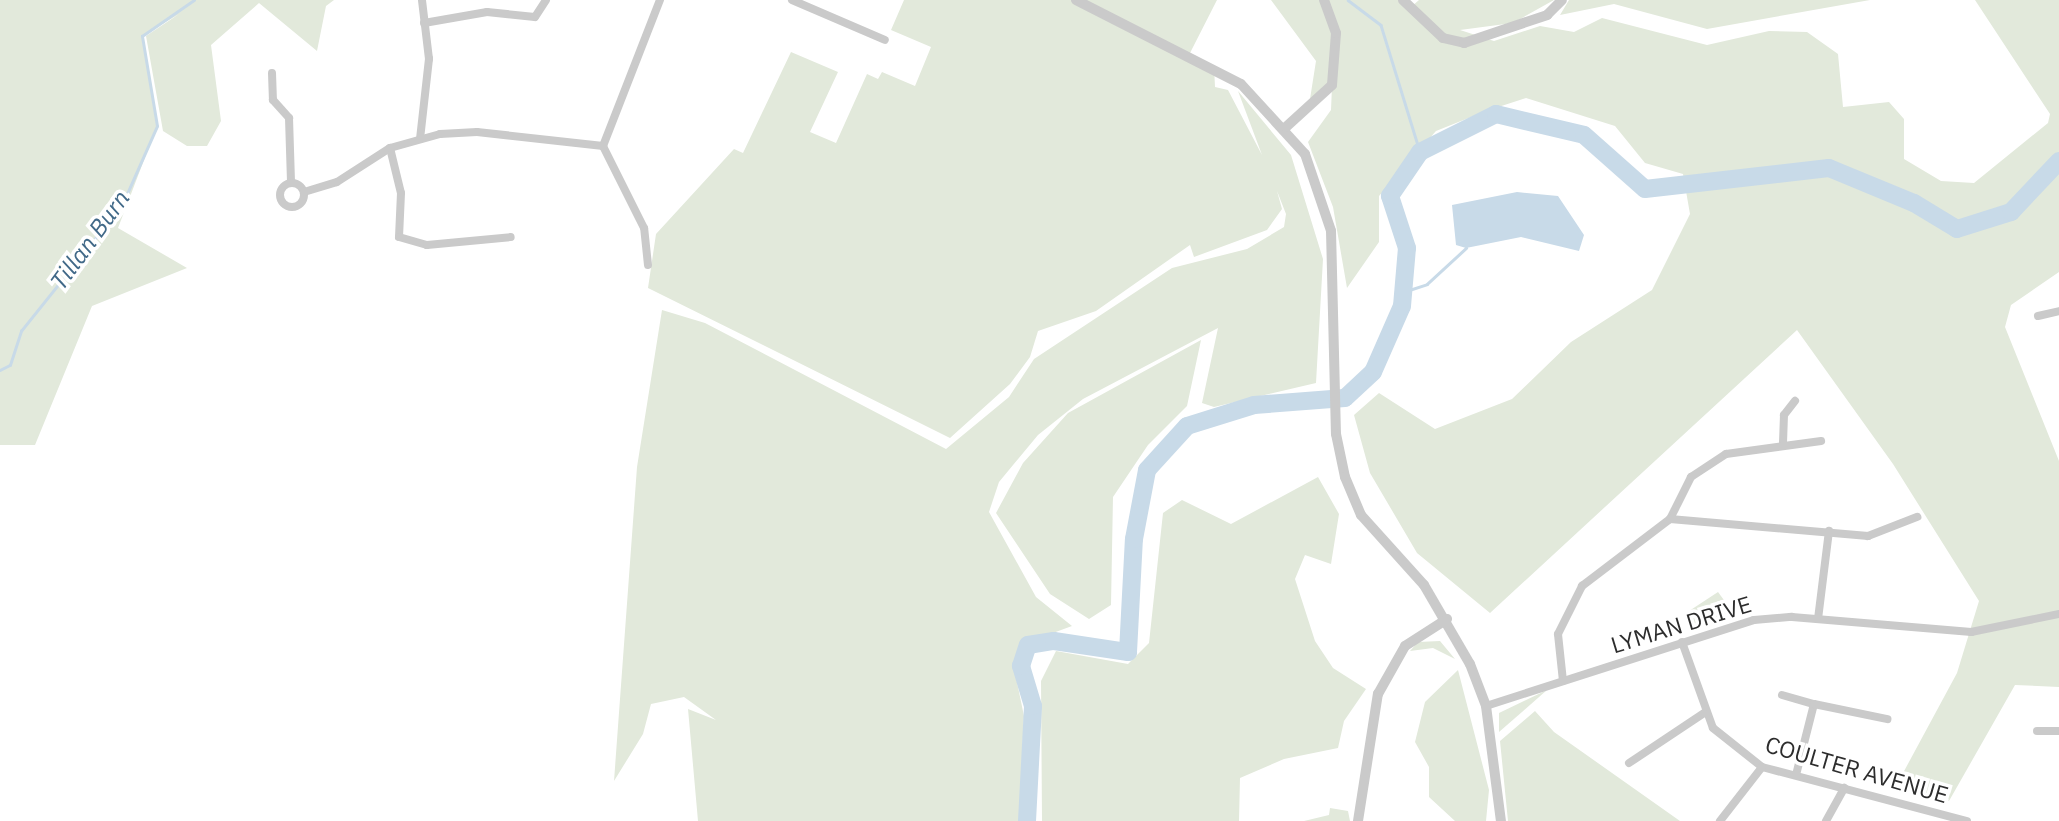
<!DOCTYPE html>
<html>
<head>
<meta charset="utf-8">
<style>
  body { margin:0 }
  #map { position:relative; width:2059px; height:821px; overflow:hidden; background:#fff; font-family:"IBM Plex Sans",sans-serif }
  div>[style] { position:absolute }
  .green>* { inset:0; background:#e2e9db }
  .water>* { inset:0; background:#c8dae8 }
  .stream>* { height:2.5px; margin:-1.25px; padding:0 1.25px; transform-origin:1.25px; border-radius:1.25px; background:#c8dae8 }
  .river>* { height:18px; margin:-9px; padding:0 9px; transform-origin:9px; border-radius:9px; background:#c8dae8 }
  .minor>* { height:8px; margin:-4px; padding:0 4px; transform-origin:4px; border-radius:4px; background:#cacaca }
  .minor>.ring { margin:-4px; padding:0; box-sizing:content-box; background:none; border:8px solid #cacaca; border-radius:50% }
  .tertiary>* { height:10px; margin:-5px; padding:0 5px; transform-origin:5px; border-radius:5px; background:#cacaca }
  span { translate:-50% -50%; white-space:nowrap; text-align:center; line-height:1.15; -webkit-text-stroke:7px #fff; paint-order:stroke }
  .street-label { font-size:23px; color:#2d2d2d }
  .water-label { font-size:24px; color:#416988; font-style:italic }
</style>
</head>
<body>
<div id="map">
  <div class="green">
    <div style="clip-path:polygon(0 0,334px 0,326px 6px,317px 51px,259px 3px,211px 45px,221px 121px,207px 146px,187px 146px,163px 131px,146px 36px,179px 14px,142px 36px,157px 126px,118px 228px,187px 268px,92px 306px,35px 445px,0 445px)"></div>
    <div style="clip-path:polygon(904px 0,1217px 0,1190px 53px,1214px 66px,1215px 87px,1228px 90px,1262px 155px,1238px 91px,1291px 155px,1323px 259px,1316px 383px,1214px 407px,1202px 403px,1218px 328px,1083px 399px,1038px 435px,999px 482px,989px 512px,1036px 597px,1072px 626px,1023px 644px,1013px 663px,1024px 716px,1019px 821px,698px 821px,688px 709px,716px 720px,684px 697px,651px 704px,643px 734px,614px 781px,637px 467px,662px 310px,705px 323px,946px 449px,1009px 397px,1034px 359px,1172px 268px,1247px 249px,1284px 227px,1286px 214px,1277px 191px,1282px 209px,1267px 230px,1194px 257px,1190px 245px,1096px 311px,1038px 331px,1030px 357px,1010px 384px,950px 438px,648px 288px,656px 234px,734px 149px,743px 153px,791px 52px,838px 72px,810px 132px,836px 143px,867px 74px,878px 79px,882px 72px,915px 86px,931px 47px,891px 30px)"></div>
    <div style="clip-path:polygon(1271px 0,1403px 0,1411px 7px,1419px 0,1554px 0,1513px 23px,1460px 30px,1494px 41px,1540px 26px,1574px 32px,1602px 18px,1707px 45px,1769px 31px,1807px 32px,1838px 54px,1843px 107px,1889px 102px,1904px 119px,1904px 159px,1941px 181px,1974px 183px,2048px 123px,2050px 114px,1975px 0,2059px 0,2059px 272px,2011px 305px,2005px 327px,2059px 461px,2059px 687px,2015px 685px,1949px 801px,1896px 786px,1957px 673px,1979px 601px,1893px 464px,1797px 330px,1490px 613px,1417px 553px,1370px 473px,1354px 415px,1379px 393px,1435px 429px,1512px 399px,1571px 342px,1652px 290px,1690px 214px,1683px 174px,1645px 163px,1615px 126px,1526px 98px,1486px 111px,1436px 131px,1379px 196px,1379px 242px,1347px 288px,1333px 207px,1308px 142px,1331px 110px,1332px 86px,1310px 99px,1316px 61px)"></div>
    <div style="clip-path:polygon(1569px 0,1870px 0,1707px 29px,1614px 4px,1560px 15px)"></div>
    <div style="clip-path:polygon(1201px 340px,1187px 406px,1148px 445px,1113px 497px,1111px 605px,1089px 619px,1050px 594px,996px 513px,1023px 463px,1068px 413px)"></div>
    <div style="clip-path:polygon(1318px 477px,1339px 514px,1331px 564px,1305px 555px,1295px 579px,1315px 641px,1333px 668px,1366px 689px,1344px 721px,1338px 748px,1284px 759px,1240px 778px,1239px 821px,1042px 821px,1041px 681px,1056px 651px,1128px 664px,1149px 643px,1163px 513px,1182px 500px,1231px 524px)"></div>
    <div style="clip-path:polygon(1718px 592px,1735px 615px,1698px 627px,1686px 613px)"></div>
    <div style="clip-path:polygon(1440px 641px,1455px 659px,1433px 648px,1410px 651px,1418px 642px)"></div>
    <div style="clip-path:polygon(1458px 670px,1489px 790px,1486px 821px,1455px 821px,1429px 797px,1429px 767px,1415px 742px,1425px 702px)"></div>
    <div style="clip-path:polygon(1547px 690px,1499px 732px,1499px 713px)"></div>
    <div style="clip-path:polygon(1535px 711px,1554px 732px,1680px 821px,1508px 821px,1500px 741px)"></div>
    <div style="clip-path:polygon(1330px 808px,1348px 811px,1350px 821px,1304px 821px,1329px 815px)"></div>
  </div>
  <div class="water">
    <div style="clip-path:polygon(1517px 192px,1558px 196px,1584px 235px,1579px 251px,1521px 237px,1466px 248px,1456px 245px,1452px 205px)"></div>
  </div>
  <div class="stream">
    <div style="left:1348px;top:0;width:41px;rotate:37.1deg"></div>
    <div style="left:1381px;top:25px;width:133px;rotate:72.9deg"></div>
    <div style="left:1403px;top:292px;width:25px;rotate:-18deg"></div>
    <div style="left:1427px;top:284px;width:53px;rotate:-42.7deg"></div>
    <div style="left:0;top:370px;width:11px;rotate:-27deg"></div>
    <div style="left:10px;top:365px;width:36px;rotate:-72deg"></div>
    <div style="left:21px;top:331px;width:161px;rotate:-51.3deg"></div>
    <div style="left:122px;top:205px;width:86px;rotate:-66.1deg"></div>
    <div style="left:157px;top:126px;width:91px;rotate:-99.5deg"></div>
    <div style="left:142px;top:36px;width:63px;rotate:-34.7deg"></div>
  </div>
  <div class="river">
    <div style="left:1027px;top:821px;width:115px;rotate:-87deg"></div>
    <div style="left:1033px;top:706px;width:42px;rotate:-106.7deg"></div>
    <div style="left:1021px;top:666px;width:22px;rotate:-72deg"></div>
    <div style="left:1028px;top:645px;width:26px;rotate:-9deg"></div>
    <div style="left:1054px;top:641px;width:75px;rotate:8.5deg"></div>
    <div style="left:1128px;top:652px;width:113px;rotate:-87deg"></div>
    <div style="left:1134px;top:539px;width:70px;rotate:-79.3deg"></div>
    <div style="left:1147px;top:470px;width:59px;rotate:-47.7deg"></div>
    <div style="left:1187px;top:426px;width:70px;rotate:-17.4deg"></div>
    <div style="left:1254px;top:405px;width:91px;rotate:-4.4deg"></div>
    <div style="left:1345px;top:398px;width:38px;rotate:-43deg"></div>
    <div style="left:1373px;top:372px;width:72px;rotate:-66.3deg"></div>
    <div style="left:1402px;top:306px;width:58px;rotate:-85.1deg"></div>
    <div style="left:1407px;top:248px;width:55px;rotate:-108.1deg"></div>
    <div style="left:1390px;top:196px;width:53px;rotate:-55.7deg"></div>
    <div style="left:1420px;top:152px;width:85px;rotate:-26.6deg"></div>
    <div style="left:1496px;top:114px;width:90px;rotate:13.4deg"></div>
    <div style="left:1584px;top:135px;width:81px;rotate:41.5deg"></div>
    <div style="left:1645px;top:189px;width:185px;rotate:-6.5deg"></div>
    <div style="left:1829px;top:168px;width:92px;rotate:22.4deg"></div>
    <div style="left:1914px;top:203px;width:50px;rotate:31.2deg"></div>
    <div style="left:1957px;top:229px;width:57px;rotate:-17.5deg"></div>
    <div style="left:2011px;top:212px;width:70px;rotate:-46.7deg"></div>
  </div>
  <div class="minor">
    <div style="left:792px;top:0;width:101px;rotate:23.3deg"></div>
    <div style="left:424px;top:23px;width:64px;rotate:-9.9deg"></div>
    <div style="left:487px;top:12px;width:48px;rotate:5.9deg"></div>
    <div style="left:535px;top:17px;width:20px;rotate:-57deg"></div>
    <div style="left:272px;top:73px;width:27px;rotate:88deg"></div>
    <div style="left:273px;top:100px;width:24px;rotate:48deg"></div>
    <div style="left:289px;top:118px;width:65px;rotate:88.2deg"></div>
    <div style="left:420px;top:139px;width:81px;rotate:-83.6deg"></div>
    <div style="left:429px;top:59px;width:59px;rotate:-96.8deg"></div>
    <div style="left:390px;top:148px;width:46px;rotate:76.3deg"></div>
    <div style="left:401px;top:193px;width:44px;rotate:92.6deg"></div>
    <div style="left:399px;top:237px;width:29px;rotate:16deg"></div>
    <div style="left:427px;top:245px;width:84px;rotate:-5.4deg"></div>
    <div class="ring" style="left:280px;top:183px;width:16px;height:16px"></div>
    <div style="left:304px;top:192px;width:34px;rotate:-17deg"></div>
    <div style="left:337px;top:182px;width:63px;rotate:-32.7deg"></div>
    <div style="left:390px;top:148px;width:52px;rotate:-15.6deg"></div>
    <div style="left:440px;top:134px;width:37px;rotate:-3deg"></div>
    <div style="left:477px;top:132px;width:127px;rotate:6.3deg"></div>
    <div style="left:648px;top:265px;width:37px;rotate:-96deg"></div>
    <div style="left:644px;top:228px;width:92px;rotate:-116.6deg"></div>
    <div style="left:603px;top:146px;width:157px;rotate:-68.7deg"></div>
    <div style="left:2038px;top:316px;width:22px;rotate:-13deg"></div>
    <div style="left:1783px;top:443px;width:28px;rotate:-88deg"></div>
    <div style="left:1784px;top:415px;width:18px;rotate:-52deg"></div>
    <div style="left:1670px;top:519px;width:47px;rotate:-63.4deg"></div>
    <div style="left:1691px;top:477px;width:42px;rotate:-33.3deg"></div>
    <div style="left:1726px;top:454px;width:96px;rotate:-7.8deg"></div>
    <div style="left:1818px;top:619px;width:89px;rotate:-82.9deg"></div>
    <div style="left:1682px;top:642px;width:91px;rotate:70.2deg"></div>
    <div style="left:1713px;top:728px;width:63px;rotate:38.5deg"></div>
    <div style="left:1762px;top:767px;width:212px;rotate:14.8deg"></div>
    <div style="left:1563px;top:681px;width:47px;rotate:-96.1deg"></div>
    <div style="left:1558px;top:634px;width:54px;rotate:-63.4deg"></div>
    <div style="left:1582px;top:586px;width:111px;rotate:-37.3deg"></div>
    <div style="left:1670px;top:519px;width:199px;rotate:4.9deg"></div>
    <div style="left:1868px;top:536px;width:53px;rotate:-21.2deg"></div>
    <div style="left:1782px;top:695px;width:33px;rotate:16deg"></div>
    <div style="left:1486px;top:706px;width:281px;rotate:-17.8deg"></div>
    <div style="left:1754px;top:620px;width:38px;rotate:-5deg"></div>
    <div style="left:1792px;top:617px;width:180px;rotate:4.8deg"></div>
    <div style="left:1971px;top:632px;width:90px;rotate:-11.6deg"></div>
    <div style="left:2037px;top:731px;width:22px"></div>
    <div style="left:1629px;top:763px;width:90px;rotate:-33.7deg"></div>
    <div style="left:1796px;top:775px;width:73px;rotate:-75.8deg"></div>
    <div style="left:1814px;top:704px;width:75px;rotate:11.6deg"></div>
    <div style="left:1720px;top:821px;width:68px;rotate:-52.1deg"></div>
    <div style="left:1826px;top:821px;width:38px;rotate:-61deg"></div>
  </div>
  <div class="tertiary">
    <div style="left:1076px;top:0;width:185px;rotate:27deg"></div>
    <div style="left:1241px;top:84px;width:95px;rotate:47.6deg"></div>
    <div style="left:1305px;top:154px;width:81px;rotate:71.3deg"></div>
    <div style="left:1331px;top:231px;width:203px;rotate:88.6deg"></div>
    <div style="left:1336px;top:434px;width:44px;rotate:78.2deg"></div>
    <div style="left:1345px;top:477px;width:41px;rotate:67.2deg"></div>
    <div style="left:1361px;top:515px;width:94px;rotate:48deg"></div>
    <div style="left:1424px;top:585px;width:91px;rotate:59.8deg"></div>
    <div style="left:1470px;top:664px;width:45px;rotate:69.1deg"></div>
    <div style="left:1486px;top:706px;width:116px;rotate:82.6deg"></div>
    <div style="left:1403px;top:0;width:55px;rotate:43.5deg"></div>
    <div style="left:1443px;top:38px;width:22px;rotate:13deg"></div>
    <div style="left:1464px;top:43px;width:88px;rotate:-18.6deg"></div>
    <div style="left:1547px;top:15px;width:21px;rotate:-45deg"></div>
    <div style="left:1286px;top:127px;width:62px;rotate:-42.4deg"></div>
    <div style="left:1332px;top:85px;width:52px;rotate:-85.6deg"></div>
    <div style="left:1336px;top:33px;width:35px;rotate:-110deg"></div>
    <div style="left:1358px;top:821px;width:129px;rotate:-81.1deg"></div>
    <div style="left:1378px;top:694px;width:55px;rotate:-60.6deg"></div>
    <div style="left:1405px;top:646px;width:50px;rotate:-32.7deg"></div>
  </div>
  <div class="street-label">
    <span style="left:1681px;top:624px;rotate:-17deg">LYMAN DRIVE</span>
    <span style="left:1857px;top:769px;rotate:16deg">COULTER AVENUE</span>
  </div>
  <div class="water-label">
    <span style="left:90px;top:240px;rotate:-54deg">Tillan Burn</span>
  </div>
</div>
</body>
</html>
